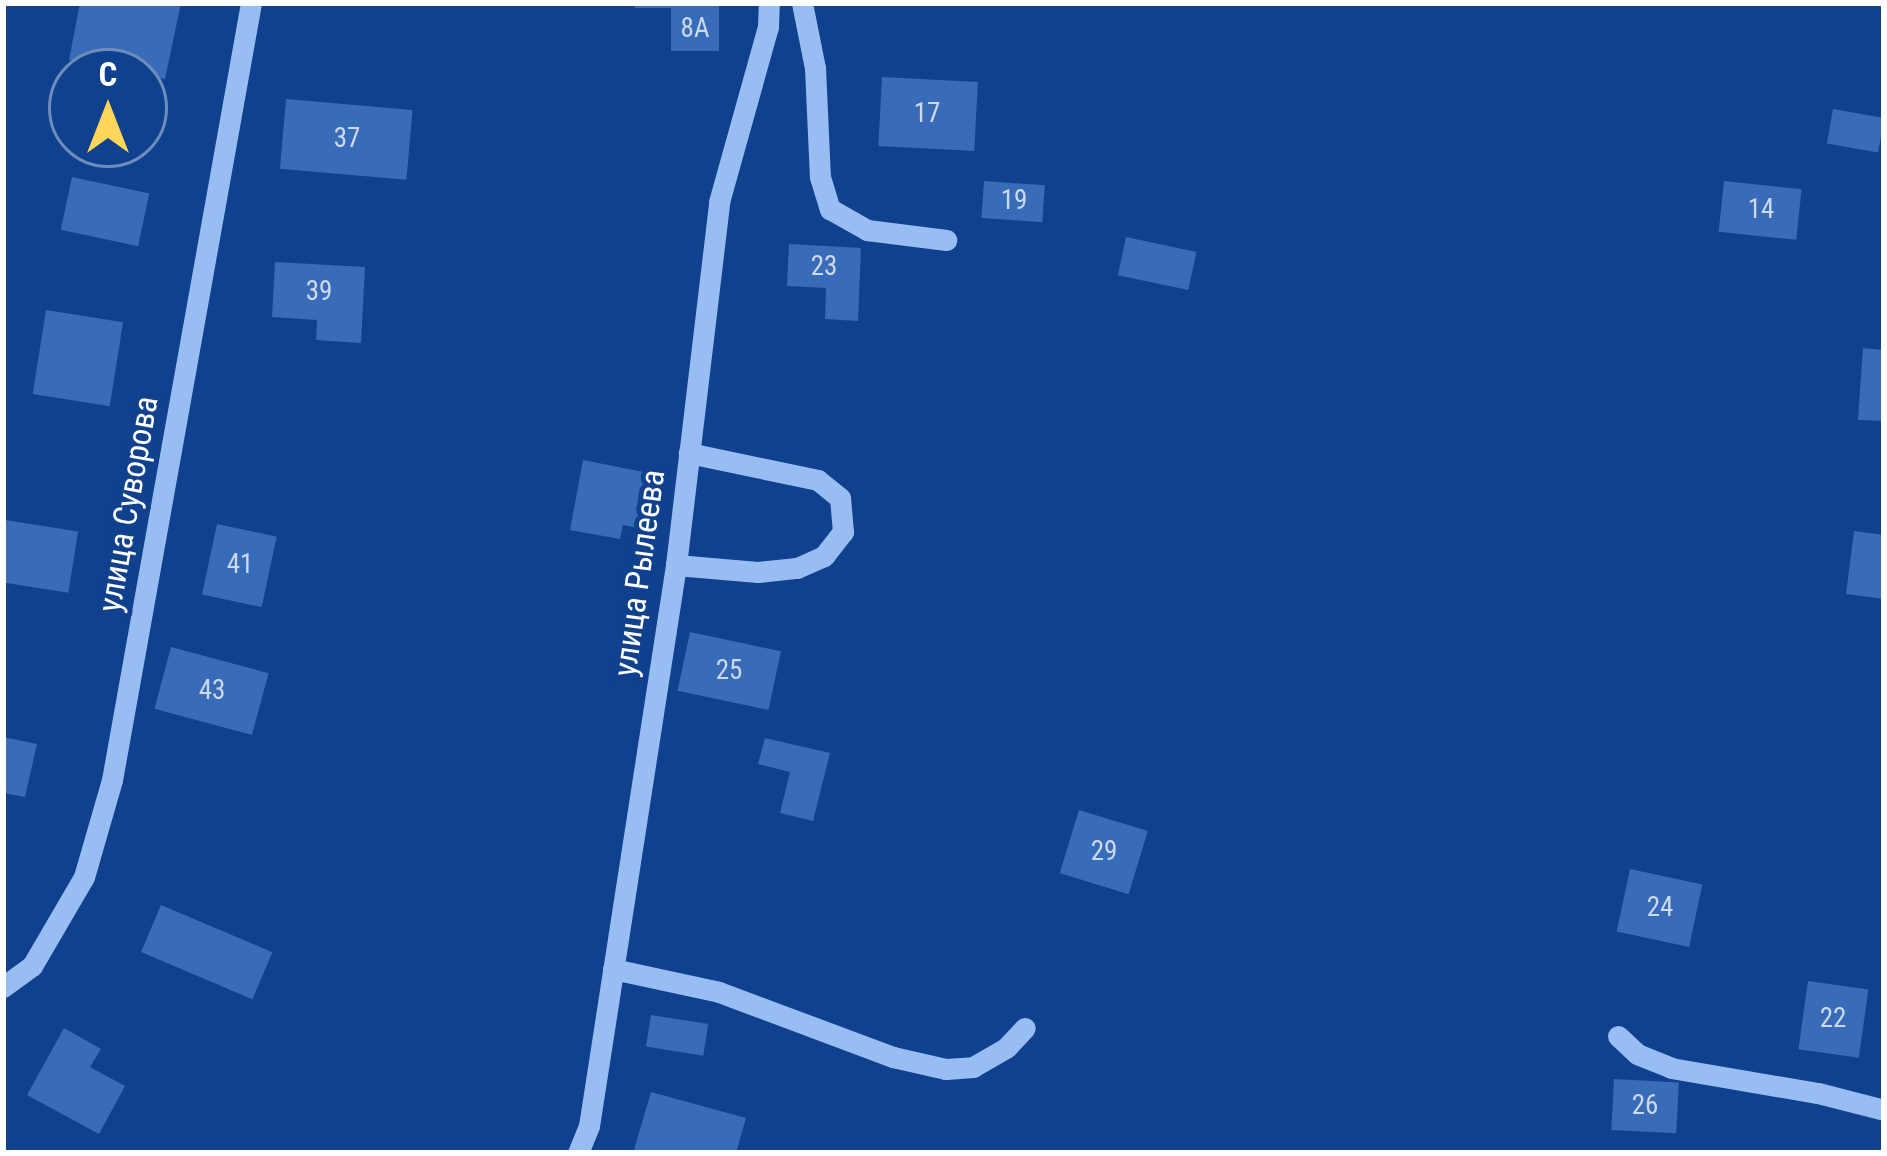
<!DOCTYPE html>
<html>
<head>
<meta charset="utf-8">
<style>
  body { margin:0 }
  #map { position:relative; width:1887px; height:1156px; overflow:hidden; background:#0f418e; font-family:"Roboto Condensed",sans-serif }
  div>[style] { position:absolute }
  .building>* { inset:0; background:#386bb8; transform-origin:0 0 }
  .minor>* { height:21px; margin:-10.5px; padding:0 10.5px; transform-origin:10.5px; border-radius:10.5px; background:#98bdf3 }
  span { translate:-50% -50%; white-space:nowrap; text-align:center; line-height:1.15; -webkit-text-stroke:10px #0f418e; paint-order:stroke }
  .number-label { font-size:27px; color:#cddaed }
  .number-label span { -webkit-text-stroke-width:0 }
  .street-label { font-size:33px; color:#fff }
  .frame { position:absolute; inset:0; border:6px solid #fff; pointer-events:none }
  .north { position:absolute; left:48px; top:48px; width:120px; height:120px; box-sizing:border-box; background:#0f418e; border:3px solid #6f8dbb; border-radius:50%; rotate:0deg; font-size:33px; font-weight:700; line-height:48px; text-align:center; color:#fff }
  .north::after { content:''; display:block; margin:auto; width:42px; height:54px; background:#ffd659; clip-path:polygon(50% 0,100% 100%,50% 72%,0 100%) }
</style>
</head>
<body>
<div id="map">
  <div class="building">
    <div style="clip-path:polygon(80px 3px,181px 3px,165px 79px,69px 60px)"></div>
    <div style="clip-path:polygon(635px 3px,719px 3px,719px 51px,671px 51px,671px 8px,635px 8px)"></div>
    <div style="left:882px;top:77px;width:96px;height:69px;rotate:3deg"></div>
    <div style="left:286px;top:99px;width:127px;height:70px;rotate:5deg"></div>
    <div style="left:1833px;top:109px;width:52px;height:35px;rotate:10deg"></div>
    <div style="left:72px;top:177px;width:79px;height:54px;rotate:12deg"></div>
    <div style="left:984px;top:181px;width:61px;height:37px;rotate:4deg"></div>
    <div style="left:1724px;top:181px;width:78px;height:51px;rotate:6deg"></div>
    <div style="left:1126px;top:237px;width:72px;height:39px;rotate:12deg"></div>
    <div style="clip-path:polygon(789px 244px,861px 248px,858px 321px,825px 319px,826px 288px,787px 286px)"></div>
    <div style="clip-path:polygon(275px 262px,365px 267px,361px 343px,316px 340px,317px 320px,272px 317px)"></div>
    <div style="left:46px;top:310px;width:78px;height:85px;rotate:9deg"></div>
    <div style="clip-path:polygon(1863px 348px,1884px 350px,1884px 421px,1858px 420px)"></div>
    <div style="clip-path:polygon(583px 460px,664px 476px,654px 531px,623px 525px,620px 539px,570px 530px)"></div>
    <div style="left:5px;top:520px;width:74px;height:62px;rotate:9deg"></div>
    <div style="left:217px;top:524px;width:61px;height:72px;rotate:12deg"></div>
    <div style="clip-path:polygon(1854px 531px,1884px 535px,1884px 599px,1846px 594px)"></div>
    <div style="left:690px;top:632px;width:93px;height:60px;rotate:12deg"></div>
    <div style="left:171px;top:647px;width:101px;height:64px;rotate:15deg"></div>
    <div style="clip-path:polygon(3px 737px,37px 744px,25px 797px,3px 793px)"></div>
    <div style="clip-path:polygon(765px 738px,830px 753px,813px 821px,780px 813px,790px 772px,758px 764px)"></div>
    <div style="left:1079px;top:810px;width:72px;height:66px;rotate:17deg"></div>
    <div style="left:1630px;top:869px;width:74px;height:64px;rotate:12deg"></div>
    <div style="left:161px;top:905px;width:121px;height:51px;rotate:23deg"></div>
    <div style="left:1808px;top:981px;width:61px;height:69px;rotate:8deg"></div>
    <div style="left:651px;top:1015px;width:58px;height:32px;rotate:9deg"></div>
    <div style="clip-path:polygon(64px 1028px,101px 1049px,90px 1067px,125px 1086px,99px 1134px,27px 1095px)"></div>
    <div style="left:1614px;top:1079px;width:65px;height:51px;rotate:3deg"></div>
    <div style="clip-path:polygon(651px 1092px,746px 1118px,736px 1153px,633px 1153px)"></div>
  </div>
  <div class="minor">
    <div style="left:802px;top:3px;width:66px;rotate:78.7deg"></div>
    <div style="left:815px;top:68px;width:109px;rotate:87.4deg"></div>
    <div style="left:820px;top:177px;width:34px;rotate:73deg"></div>
    <div style="left:830px;top:209px;width:43px;rotate:29.6deg"></div>
    <div style="left:867px;top:230px;width:80px;rotate:7.2deg"></div>
    <div style="left:676px;top:565px;width:82px;rotate:4.9deg"></div>
    <div style="left:758px;top:572px;width:39px;rotate:-6deg"></div>
    <div style="left:797px;top:568px;width:30px;rotate:-24deg"></div>
    <div style="left:824px;top:556px;width:31px;rotate:-52deg"></div>
    <div style="left:843px;top:532px;width:34px;rotate:-95deg"></div>
    <div style="left:840px;top:498px;width:28px;rotate:-141deg"></div>
    <div style="left:818px;top:480px;width:132px;rotate:-168.2deg"></div>
    <div style="left:613px;top:969px;width:108px;rotate:12.2deg"></div>
    <div style="left:719px;top:992px;width:186px;rotate:20.5deg"></div>
    <div style="left:893px;top:1057px;width:54px;rotate:12.8deg"></div>
    <div style="left:946px;top:1069px;width:27px;rotate:-4deg"></div>
    <div style="left:973px;top:1067px;width:39px;rotate:-30deg"></div>
    <div style="left:1007px;top:1047px;width:26px;rotate:-47deg"></div>
    <div style="left:3px;top:987px;width:36px;rotate:-36deg"></div>
    <div style="left:32px;top:966px;width:103px;rotate:-59.7deg"></div>
    <div style="left:84px;top:877px;width:101px;rotate:-73.9deg"></div>
    <div style="left:112px;top:780px;width:789px;rotate:-79.86deg"></div>
    <div style="left:1618px;top:1036px;width:26px;rotate:43deg"></div>
    <div style="left:1637px;top:1054px;width:37px;rotate:22deg"></div>
    <div style="left:1671px;top:1068px;width:149px;rotate:9.7deg"></div>
    <div style="left:1818px;top:1093px;width:68px;rotate:14.4deg"></div>
    <div style="left:578px;top:1153px;width:29px;rotate:-68deg"></div>
    <div style="left:589px;top:1126px;width:568px;rotate:-81.18deg"></div>
    <div style="left:676px;top:565px;width:366px;rotate:-83.2deg"></div>
    <div style="left:719px;top:202px;width:182px;rotate:-74.4deg"></div>
    <div style="left:768px;top:27px;width:24px;rotate:-88deg"></div>
  </div>
  <div class="number-label">
    <span style="left:695px;top:29px">8А</span>
    <span style="left:927px;top:114px">17</span>
    <span style="left:347px;top:139px">37</span>
    <span style="left:1014px;top:201px">19</span>
    <span style="left:1761px;top:210px">14</span>
    <span style="left:824px;top:267px">23</span>
    <span style="left:319px;top:292px">39</span>
    <span style="left:240px;top:565px">41</span>
    <span style="left:729px;top:671px">25</span>
    <span style="left:212px;top:691px">43</span>
    <span style="left:1104px;top:852px">29</span>
    <span style="left:1660px;top:908px">24</span>
    <span style="left:1833px;top:1019px">22</span>
    <span style="left:1645px;top:1106px">26</span>
  </div>
  <div class="street-label">
    <span style="left:128px;top:504px;rotate:-80deg">улица Суворова</span>
    <span style="left:639px;top:573px;rotate:-82deg">улица Рылеева</span>
  </div>
  <div class="frame"></div>
  <div class="north">С</div>
</div>
</body>
</html>
